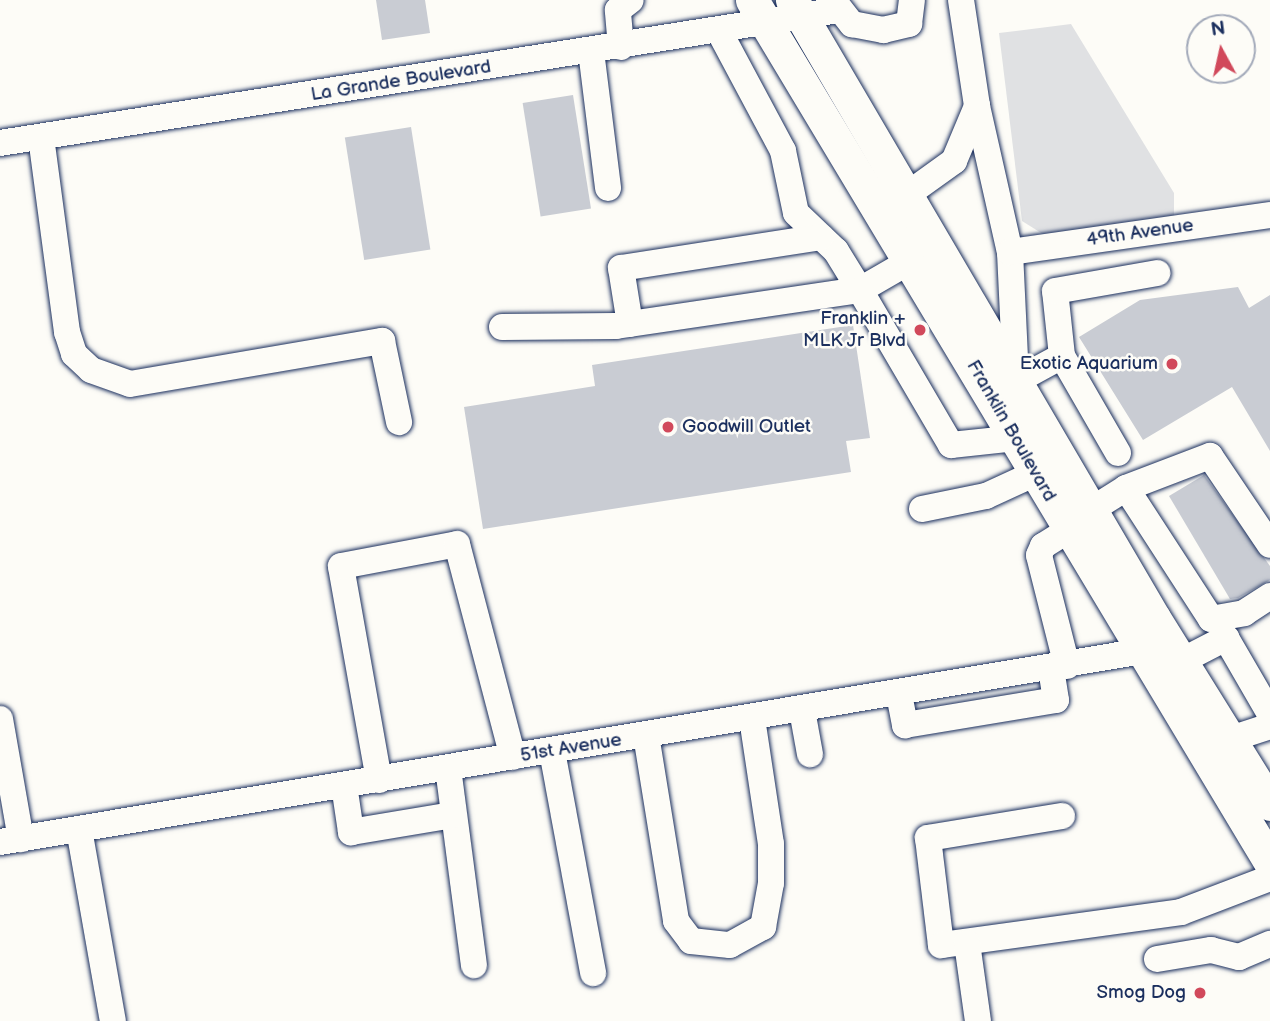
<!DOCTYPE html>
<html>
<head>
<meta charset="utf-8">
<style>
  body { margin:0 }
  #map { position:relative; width:1270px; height:1021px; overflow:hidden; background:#fdfcf7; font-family:"Balsamiq Sans",sans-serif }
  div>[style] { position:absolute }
  .green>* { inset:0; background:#e0e1e3 }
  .building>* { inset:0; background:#c9ccd3; transform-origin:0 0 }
  .roads { filter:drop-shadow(0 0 2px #1b2f5e) drop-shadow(0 0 2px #1b2f5e) }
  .minor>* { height:26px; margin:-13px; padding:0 13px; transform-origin:13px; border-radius:13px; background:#fdfcf7 }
  .major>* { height:33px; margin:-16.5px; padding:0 16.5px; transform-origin:16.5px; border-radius:16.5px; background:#fdfcf7 }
  .dots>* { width:19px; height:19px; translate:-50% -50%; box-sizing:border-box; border:4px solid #fdfcf7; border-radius:50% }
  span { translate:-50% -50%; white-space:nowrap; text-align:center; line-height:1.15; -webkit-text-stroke:5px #fdfcf7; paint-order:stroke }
  .street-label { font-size:19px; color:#1b2f5e }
  .poi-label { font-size:19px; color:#1b2f5e }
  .right { translate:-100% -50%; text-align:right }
  .left { translate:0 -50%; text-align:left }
  .north { position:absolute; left:1186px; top:14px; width:70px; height:70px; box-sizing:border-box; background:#fdfcf7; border:2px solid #a3aaba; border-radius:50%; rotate:352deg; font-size:19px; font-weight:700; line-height:28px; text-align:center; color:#1b2f5e }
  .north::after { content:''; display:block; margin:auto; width:24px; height:32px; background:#d1495b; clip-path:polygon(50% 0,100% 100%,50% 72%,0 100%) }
</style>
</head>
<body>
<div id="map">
  <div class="green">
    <div style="clip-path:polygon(1071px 24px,1174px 193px,1174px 216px,1046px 236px,1022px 221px,999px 33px)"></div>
  </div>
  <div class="building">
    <div style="clip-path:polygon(376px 0,425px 0,430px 33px,382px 40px)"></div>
    <div style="left:573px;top:95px;width:115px;height:51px;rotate:81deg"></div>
    <div style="left:411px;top:127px;width:124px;height:67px;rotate:81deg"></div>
    <div style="clip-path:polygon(1238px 287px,1249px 308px,1270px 295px,1270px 451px,1232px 387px,1143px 440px,1079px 337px,1140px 300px)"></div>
    <div style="clip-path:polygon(853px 325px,870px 438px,846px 441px,851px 472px,483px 529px,464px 407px,595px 386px,592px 365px)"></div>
    <div style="clip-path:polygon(1204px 475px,1270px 566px,1270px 580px,1238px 598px,1230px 599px,1169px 496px)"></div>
  </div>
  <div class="roads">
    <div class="minor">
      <div style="left:833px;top:0;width:31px;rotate:52deg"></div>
      <div style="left:852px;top:24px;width:32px;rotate:11deg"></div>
      <div style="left:883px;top:30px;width:27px;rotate:-13deg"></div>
      <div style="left:909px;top:24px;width:24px;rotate:-83deg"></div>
      <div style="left:961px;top:0;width:107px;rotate:81.4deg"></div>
      <div style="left:977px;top:106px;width:150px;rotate:77.3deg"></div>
      <div style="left:1010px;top:252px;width:129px;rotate:87.3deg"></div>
      <div style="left:1016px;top:381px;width:52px;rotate:-28.5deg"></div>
      <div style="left:719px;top:31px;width:136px;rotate:61.9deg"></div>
      <div style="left:783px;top:151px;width:63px;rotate:78.2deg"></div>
      <div style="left:796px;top:213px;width:55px;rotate:43.5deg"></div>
      <div style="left:836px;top:251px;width:46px;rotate:58.4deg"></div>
      <div style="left:860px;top:290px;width:58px;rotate:-30.1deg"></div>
      <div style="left:621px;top:47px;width:37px;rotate:-95deg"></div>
      <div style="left:618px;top:10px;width:16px;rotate:-38deg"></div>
      <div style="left:591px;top:51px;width:138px;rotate:82.9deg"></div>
      <div style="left:41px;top:137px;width:197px;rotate:82.4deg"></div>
      <div style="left:67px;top:332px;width:23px;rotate:72deg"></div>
      <div style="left:74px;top:354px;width:23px;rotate:43deg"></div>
      <div style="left:91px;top:370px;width:41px;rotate:19.7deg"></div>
      <div style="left:130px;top:384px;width:256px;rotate:-9.7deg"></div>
      <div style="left:382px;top:341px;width:83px;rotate:78.1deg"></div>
      <div style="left:0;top:143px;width:849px;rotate:-9.01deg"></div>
      <div style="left:890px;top:207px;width:79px;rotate:-35.7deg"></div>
      <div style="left:954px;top:161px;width:60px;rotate:-67.3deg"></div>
      <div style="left:1010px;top:252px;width:263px;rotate:-8.1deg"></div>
      <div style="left:630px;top:324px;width:57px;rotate:-99.1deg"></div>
      <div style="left:621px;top:268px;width:202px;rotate:-8.8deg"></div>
      <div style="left:502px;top:327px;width:114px;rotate:-0.5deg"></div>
      <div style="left:616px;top:326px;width:247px;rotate:-8.4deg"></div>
      <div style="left:860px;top:290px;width:180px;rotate:59.6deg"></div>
      <div style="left:951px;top:445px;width:65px;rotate:-6.1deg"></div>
      <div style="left:1118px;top:453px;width:112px;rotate:-120deg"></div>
      <div style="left:1062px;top:356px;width:65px;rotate:-96.1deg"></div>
      <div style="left:1055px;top:291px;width:104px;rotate:-10deg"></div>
      <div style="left:1126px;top:488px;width:156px;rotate:57deg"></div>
      <div style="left:1211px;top:619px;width:34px;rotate:-10deg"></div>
      <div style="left:1244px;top:613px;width:31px;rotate:-33deg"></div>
      <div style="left:922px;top:509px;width:65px;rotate:-11.5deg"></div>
      <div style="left:986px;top:496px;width:55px;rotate:-24.7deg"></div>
      <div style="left:1080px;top:517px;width:54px;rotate:-32.2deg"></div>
      <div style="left:1126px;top:488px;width:90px;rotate:-20.9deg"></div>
      <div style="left:1210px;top:456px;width:107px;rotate:56deg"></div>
      <div style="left:1067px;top:666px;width:114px;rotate:-104.2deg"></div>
      <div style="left:1039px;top:555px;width:10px;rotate:-66deg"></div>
      <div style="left:1043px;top:546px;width:31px;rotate:-32deg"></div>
      <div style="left:1166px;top:669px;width:68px;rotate:-27.3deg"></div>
      <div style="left:1226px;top:638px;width:88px;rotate:59.9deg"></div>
      <div style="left:899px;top:694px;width:32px;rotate:79deg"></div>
      <div style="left:905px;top:725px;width:153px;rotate:-9.4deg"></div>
      <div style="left:1056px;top:700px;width:32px;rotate:-99deg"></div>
      <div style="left:802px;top:710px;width:45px;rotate:79.7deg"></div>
      <div style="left:0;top:719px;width:122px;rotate:80.1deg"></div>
      <div style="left:646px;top:735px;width:188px;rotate:80.8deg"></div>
      <div style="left:676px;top:921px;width:25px;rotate:53deg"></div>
      <div style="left:691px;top:941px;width:39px;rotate:6deg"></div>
      <div style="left:730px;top:945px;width:38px;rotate:-29deg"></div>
      <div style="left:763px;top:927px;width:45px;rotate:-79.7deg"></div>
      <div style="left:771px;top:883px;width:39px;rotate:-90deg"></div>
      <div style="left:771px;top:844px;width:127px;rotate:-98.6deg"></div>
      <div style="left:1212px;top:745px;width:61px;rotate:-18.1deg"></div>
      <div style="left:552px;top:751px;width:226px;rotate:79.5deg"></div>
      <div style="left:448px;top:768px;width:199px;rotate:82.5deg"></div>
      <div style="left:379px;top:780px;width:217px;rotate:-100.1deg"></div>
      <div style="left:341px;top:566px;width:118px;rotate:-10.7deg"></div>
      <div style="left:457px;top:544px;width:220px;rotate:75.3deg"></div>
      <div style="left:344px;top:785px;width:48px;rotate:81.5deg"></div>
      <div style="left:351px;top:832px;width:103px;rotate:-9.5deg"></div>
      <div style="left:1062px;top:816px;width:136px;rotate:170.7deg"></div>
      <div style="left:928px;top:838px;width:108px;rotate:83.1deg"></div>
      <div style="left:941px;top:945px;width:242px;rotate:-7.8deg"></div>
      <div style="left:1181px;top:912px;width:95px;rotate:-20.9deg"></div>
      <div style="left:79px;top:829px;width:195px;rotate:80deg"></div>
      <div style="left:0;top:842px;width:1158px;rotate:-9.49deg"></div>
      <div style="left:967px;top:943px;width:79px;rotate:82deg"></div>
      <div style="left:1157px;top:959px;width:55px;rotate:-9.5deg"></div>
      <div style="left:1211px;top:950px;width:29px;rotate:14deg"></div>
      <div style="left:1239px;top:957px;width:34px;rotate:-23deg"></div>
    </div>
    <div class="major">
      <div style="left:752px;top:0;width:1006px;rotate:59deg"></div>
      <div style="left:792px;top:0;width:716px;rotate:59.64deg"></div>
      <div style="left:1154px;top:618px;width:219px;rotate:58.1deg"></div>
    </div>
  </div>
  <div class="dots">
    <div style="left:920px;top:330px;background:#d1495b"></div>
    <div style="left:1172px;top:364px;background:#d1495b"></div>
    <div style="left:668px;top:427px;background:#d1495b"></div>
    <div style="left:1200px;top:993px;background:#d1495b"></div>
  </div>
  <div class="street-label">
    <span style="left:401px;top:81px;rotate:-9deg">La Grande Boulevard</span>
    <span style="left:1140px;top:233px;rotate:-8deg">49th Avenue</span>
    <span style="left:1011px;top:431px;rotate:60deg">Franklin Boulevard</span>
    <span style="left:571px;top:748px;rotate:-9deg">51st Avenue</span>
  </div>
  <div class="poi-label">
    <span class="right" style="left:906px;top:330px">Franklin +<br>MLK Jr Blvd</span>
    <span class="right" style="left:1158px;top:364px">Exotic Aquarium</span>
    <span class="left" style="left:682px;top:427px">Goodwill Outlet</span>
    <span class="right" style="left:1186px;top:993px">Smog Dog</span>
  </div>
  <div class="north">N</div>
</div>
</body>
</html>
